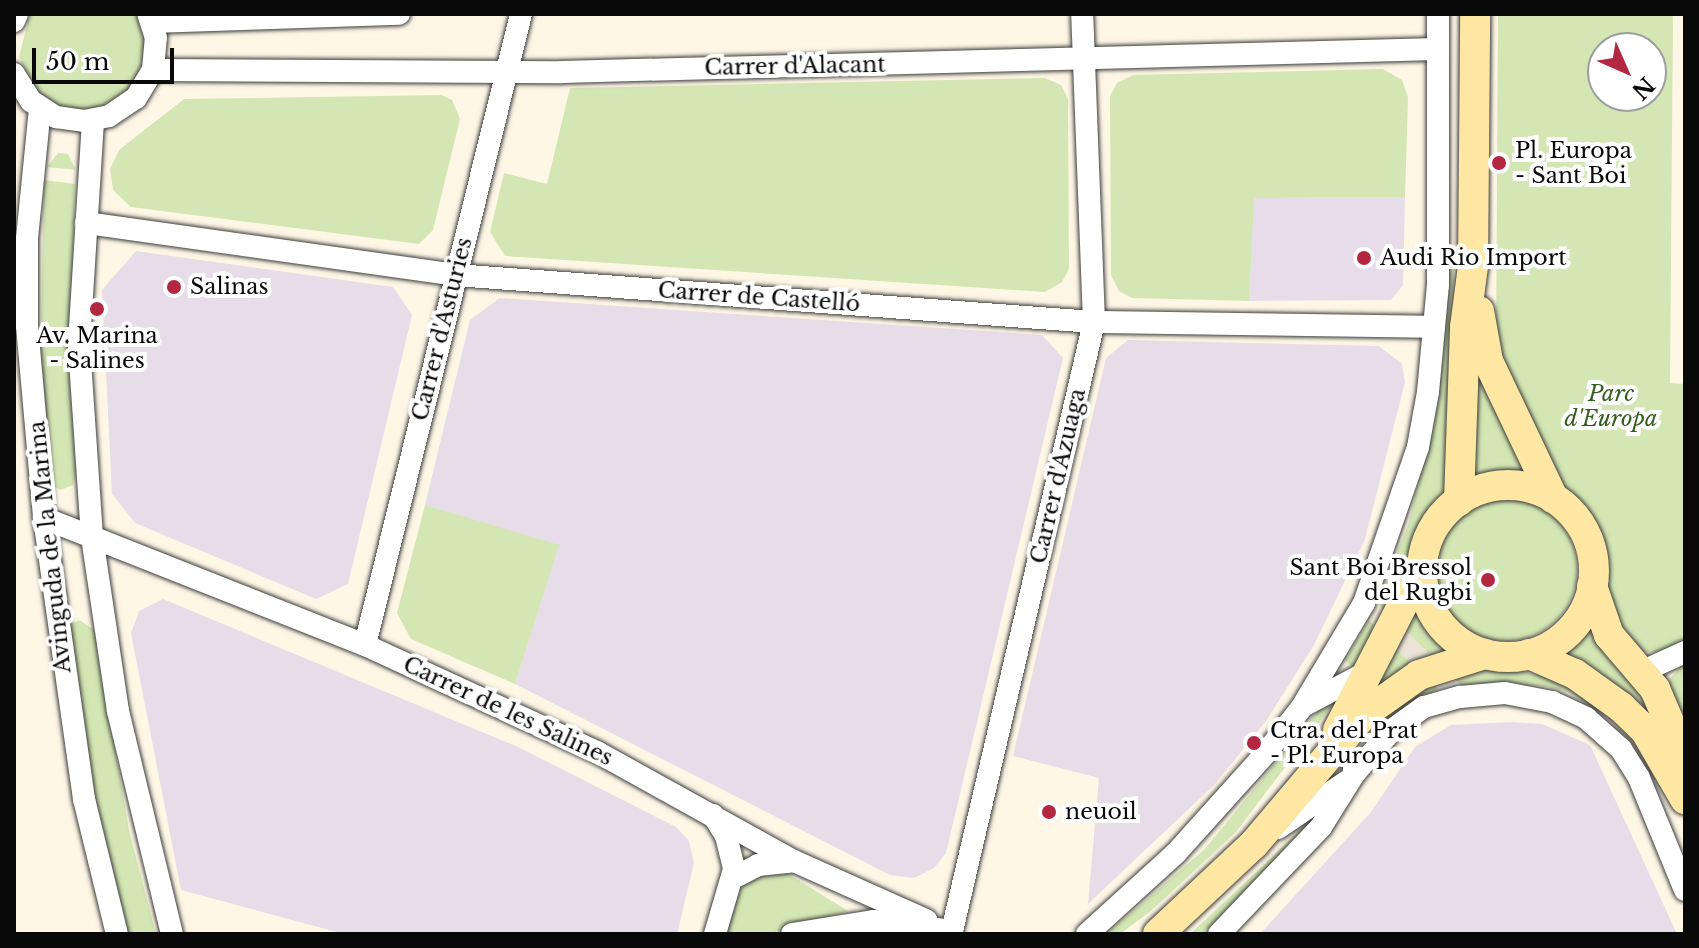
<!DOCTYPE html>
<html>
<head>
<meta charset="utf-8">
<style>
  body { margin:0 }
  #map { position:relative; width:1699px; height:948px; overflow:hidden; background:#fef7e6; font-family:"Libre Baskerville",serif }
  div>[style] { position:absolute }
  .industrial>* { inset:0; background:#e6dde9 }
  .green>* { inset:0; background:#d4e6b3 }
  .round { border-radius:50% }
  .plaza>* { inset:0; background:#ece4d8 }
  .roads { filter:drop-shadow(0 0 2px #3c3c3c) drop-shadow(0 0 2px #3c3c3c) }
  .street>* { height:22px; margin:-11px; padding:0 11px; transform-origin:11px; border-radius:11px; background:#fff }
  .secondary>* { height:30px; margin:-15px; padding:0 15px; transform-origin:15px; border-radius:15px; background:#fde7a3 }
  .secondary>.ring { margin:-15px; padding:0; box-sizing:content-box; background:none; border:30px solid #fde7a3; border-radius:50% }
  .dots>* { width:22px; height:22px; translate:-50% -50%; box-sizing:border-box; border:4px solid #fff; border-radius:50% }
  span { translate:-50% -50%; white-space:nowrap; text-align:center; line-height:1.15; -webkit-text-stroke:8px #fff; paint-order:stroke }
  .street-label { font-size:22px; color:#090909 }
  .poi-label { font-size:22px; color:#090909 }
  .left { translate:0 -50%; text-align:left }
  .right { translate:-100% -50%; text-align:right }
  .park-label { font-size:22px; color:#335e1d; font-style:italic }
  .frame { position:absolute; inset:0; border:16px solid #090909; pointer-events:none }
  .north { position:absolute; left:1587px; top:32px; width:80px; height:80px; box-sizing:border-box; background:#fff; border:2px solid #9d9d9d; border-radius:50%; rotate:135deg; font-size:22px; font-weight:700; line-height:32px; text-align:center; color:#090909 }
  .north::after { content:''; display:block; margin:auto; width:28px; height:36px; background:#b42740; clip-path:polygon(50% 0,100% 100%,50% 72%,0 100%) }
  .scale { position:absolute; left:32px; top:48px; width:142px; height:36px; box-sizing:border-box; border:4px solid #090909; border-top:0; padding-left:10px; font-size:24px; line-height:28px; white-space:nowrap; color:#090909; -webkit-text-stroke:6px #fff; paint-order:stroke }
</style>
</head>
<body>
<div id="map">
  <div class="industrial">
    <div style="clip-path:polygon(1405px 197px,1403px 285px,1391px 300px,1249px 301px,1253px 198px)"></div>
    <div style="clip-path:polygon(136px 251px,393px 287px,412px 315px,348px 584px,316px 599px,135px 523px,112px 494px,102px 290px)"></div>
    <div style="clip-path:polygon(500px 298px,1042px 335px,1063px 358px,946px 853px,934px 868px,914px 878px,890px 875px,515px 684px,558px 546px,425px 505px,470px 320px)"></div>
    <div style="clip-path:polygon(1128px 340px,1379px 346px,1402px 364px,1405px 382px,1365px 539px,1314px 645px,1266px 721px,1214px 785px,1088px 904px,1099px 778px,1013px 756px,1106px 358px)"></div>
    <div style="clip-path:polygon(163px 599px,518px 747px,676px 827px,689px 841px,694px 863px,677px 934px,344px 934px,181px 890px,131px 633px,139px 611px)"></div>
    <div style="clip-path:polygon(1513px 722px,1542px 724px,1590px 745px,1677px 934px,1260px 934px,1371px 812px,1415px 747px,1451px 725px)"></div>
  </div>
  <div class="green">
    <div style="clip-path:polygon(30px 14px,137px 14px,147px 43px,135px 87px,112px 107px,66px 112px,39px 97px,19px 57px)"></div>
    <div style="clip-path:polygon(evenodd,1498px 14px,1673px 14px,1670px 383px,1685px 384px,1685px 642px,1659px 652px,1642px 652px,1625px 642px,1601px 585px,1602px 548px,1595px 524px,1555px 485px,1496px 354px,1498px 14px,1603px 48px,1651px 48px,1651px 96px,1603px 96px,1603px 48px)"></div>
    <div style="clip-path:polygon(1383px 69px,1402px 80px,1408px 97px,1405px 197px,1254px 198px,1249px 301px,1132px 298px,1119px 291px,1111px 275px,1110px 96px,1117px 83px,1133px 75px)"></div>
    <div style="clip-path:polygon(1045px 78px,1061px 85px,1068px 99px,1069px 268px,1062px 282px,1045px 292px,505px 256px,490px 232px,504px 173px,547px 184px,570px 88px)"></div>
    <div style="clip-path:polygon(441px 95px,452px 100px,460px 119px,433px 230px,419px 244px,131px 207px,113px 190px,110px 169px,119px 150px,184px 99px)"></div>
    <div style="clip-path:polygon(58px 153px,68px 154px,76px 170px,47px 167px)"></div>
    <div style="clip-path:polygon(44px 180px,75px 184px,69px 374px,77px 472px,73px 485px,61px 490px,49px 484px,40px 381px)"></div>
    <div style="clip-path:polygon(1445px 269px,1454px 269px,1452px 477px,1446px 497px,1423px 525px,1412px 571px,1389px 614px,1377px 603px,1409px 522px,1434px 417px)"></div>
    <div style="clip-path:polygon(1474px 362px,1526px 476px,1524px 477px,1472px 479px)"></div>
    <div class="round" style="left:1435px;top:499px;width:142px;height:142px"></div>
    <div style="clip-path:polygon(425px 505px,559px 545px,515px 684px,411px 639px,397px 613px)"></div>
    <div style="clip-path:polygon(1419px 607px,1434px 631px,1455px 649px,1434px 659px,1403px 628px)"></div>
    <div style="clip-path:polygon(79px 620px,95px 630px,129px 830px,156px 934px,125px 934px,79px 726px,68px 626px)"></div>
    <div style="clip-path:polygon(1369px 620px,1379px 630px,1355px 668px,1345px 661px)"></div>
    <div style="clip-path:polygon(1588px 621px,1605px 655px,1650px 703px,1640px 708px,1556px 652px)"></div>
    <div style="clip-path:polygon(1393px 645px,1415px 667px,1363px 703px)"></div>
    <div style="clip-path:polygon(1685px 662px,1685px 732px,1666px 683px)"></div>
    <div style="clip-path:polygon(1498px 666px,1569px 682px,1614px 720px,1571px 693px,1548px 687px,1499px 682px,1463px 687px,1451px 675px)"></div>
    <div style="clip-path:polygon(1431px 682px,1438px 689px,1377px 731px,1372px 729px)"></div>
    <div style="clip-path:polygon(1333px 704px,1236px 832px,1151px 911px,1120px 934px,1106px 934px,1205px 849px,1319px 709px)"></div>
    <div style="clip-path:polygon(1323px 809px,1222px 917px,1202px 934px,1190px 934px)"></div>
    <div style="clip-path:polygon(769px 872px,787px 873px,848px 911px,769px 934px,725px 934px,736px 895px,750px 879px)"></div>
  </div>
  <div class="plaza">
    <div style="clip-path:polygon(1403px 628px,1434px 659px,1415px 667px,1393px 645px)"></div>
  </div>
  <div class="roads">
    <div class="street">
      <div style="left:14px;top:21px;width:8px;rotate:-67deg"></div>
      <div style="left:152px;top:22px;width:247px;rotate:-1.9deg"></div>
      <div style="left:153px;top:70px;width:409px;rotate:0.3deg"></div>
      <div style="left:562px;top:72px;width:876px;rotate:-1.5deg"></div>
      <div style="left:14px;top:74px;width:32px;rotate:58deg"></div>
      <div style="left:31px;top:101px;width:30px;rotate:33deg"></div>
      <div style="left:56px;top:117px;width:28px;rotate:8deg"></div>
      <div style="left:84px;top:121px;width:25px;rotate:-11deg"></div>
      <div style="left:109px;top:116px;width:32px;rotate:-34deg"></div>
      <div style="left:136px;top:98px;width:33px;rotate:-59deg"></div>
      <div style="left:153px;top:70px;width:32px;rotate:-85deg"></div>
      <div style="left:156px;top:38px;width:25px;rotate:-108deg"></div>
      <div style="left:40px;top:108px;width:132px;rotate:95.7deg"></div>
      <div style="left:27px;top:239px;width:87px;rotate:90deg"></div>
      <div style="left:27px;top:326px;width:193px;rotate:84.9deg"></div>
      <div style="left:44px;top:518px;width:284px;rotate:81.9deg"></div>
      <div style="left:84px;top:799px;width:139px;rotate:76.3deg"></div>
      <div style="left:93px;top:121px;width:225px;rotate:93.6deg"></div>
      <div style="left:79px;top:346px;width:191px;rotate:86.1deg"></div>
      <div style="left:92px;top:537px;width:176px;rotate:81.5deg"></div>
      <div style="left:118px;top:711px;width:229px;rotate:76.4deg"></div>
      <div style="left:86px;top:223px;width:373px;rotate:8deg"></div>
      <div style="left:455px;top:275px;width:641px;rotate:4.21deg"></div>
      <div style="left:1094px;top:322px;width:340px;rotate:0.8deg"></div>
      <div style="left:44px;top:518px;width:345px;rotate:21.6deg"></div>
      <div style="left:365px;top:645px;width:255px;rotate:24.8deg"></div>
      <div style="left:597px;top:752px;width:225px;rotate:29deg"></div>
      <div style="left:794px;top:861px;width:145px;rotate:24.1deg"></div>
      <div style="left:365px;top:645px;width:650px;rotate:-76.11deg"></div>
      <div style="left:1639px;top:673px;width:51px;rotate:-24.5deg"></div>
      <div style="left:1303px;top:706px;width:70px;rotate:-28deg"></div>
      <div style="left:1354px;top:774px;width:58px;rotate:-49.2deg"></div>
      <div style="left:1392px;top:730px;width:39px;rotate:-36deg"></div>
      <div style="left:1424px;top:707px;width:37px;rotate:-16deg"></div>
      <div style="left:1460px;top:697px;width:45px;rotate:-5.1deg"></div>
      <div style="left:1505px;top:693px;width:48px;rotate:10.8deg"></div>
      <div style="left:1552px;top:702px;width:38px;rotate:25deg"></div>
      <div style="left:1586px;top:718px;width:47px;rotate:41.5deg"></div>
      <div style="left:1621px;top:749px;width:34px;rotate:58deg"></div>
      <div style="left:1639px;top:778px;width:121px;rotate:67.7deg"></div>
      <div style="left:713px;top:815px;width:25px;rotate:58deg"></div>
      <div style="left:726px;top:836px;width:34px;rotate:76deg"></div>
      <div style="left:734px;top:869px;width:68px;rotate:106.3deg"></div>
      <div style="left:1278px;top:828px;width:82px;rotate:-34.1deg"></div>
      <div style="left:733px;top:878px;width:28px;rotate:-27deg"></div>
      <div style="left:758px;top:865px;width:36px;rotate:-6deg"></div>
      <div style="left:792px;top:934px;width:82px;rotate:-9.1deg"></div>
      <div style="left:873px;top:921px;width:80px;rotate:7.2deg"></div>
      <div style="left:952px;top:931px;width:625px;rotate:-76.87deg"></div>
      <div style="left:1094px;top:322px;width:308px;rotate:-92.2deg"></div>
      <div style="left:1087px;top:934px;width:120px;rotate:-42.3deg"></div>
      <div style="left:1176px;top:853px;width:133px;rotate:-48deg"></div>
      <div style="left:1265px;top:754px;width:60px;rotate:-51.8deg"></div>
      <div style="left:1302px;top:707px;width:121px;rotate:-59.2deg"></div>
      <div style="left:1364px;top:603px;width:165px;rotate:-70.9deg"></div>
      <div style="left:1418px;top:447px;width:56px;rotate:-79.7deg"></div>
      <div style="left:1428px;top:392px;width:107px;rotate:-84.7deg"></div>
      <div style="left:1438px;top:285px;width:271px;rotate:-90deg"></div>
      <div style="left:1219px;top:934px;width:148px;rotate:-46.4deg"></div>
      <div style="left:1321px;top:827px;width:62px;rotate:-58.1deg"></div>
      <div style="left:1354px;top:774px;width:13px;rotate:-90deg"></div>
    </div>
    <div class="secondary">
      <div style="left:1479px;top:311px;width:51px;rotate:79.8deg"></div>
      <div style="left:1488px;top:361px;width:152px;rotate:64.6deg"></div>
      <div class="ring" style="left:1422px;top:485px;width:142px;height:142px"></div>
      <div style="left:1459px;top:501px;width:174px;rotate:-88deg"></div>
      <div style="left:1465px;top:327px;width:62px;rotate:-82.5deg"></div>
      <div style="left:1473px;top:266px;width:252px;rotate:-89.5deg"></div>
      <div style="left:1592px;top:586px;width:52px;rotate:70.9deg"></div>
      <div style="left:1609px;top:635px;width:71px;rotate:49.6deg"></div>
      <div style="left:1655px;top:689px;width:76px;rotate:66.8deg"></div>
      <div style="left:1529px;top:654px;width:50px;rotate:23.5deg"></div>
      <div style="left:1575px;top:674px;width:57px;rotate:35.7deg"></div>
      <div style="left:1621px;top:707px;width:33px;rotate:44deg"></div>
      <div style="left:1645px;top:730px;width:80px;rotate:59.9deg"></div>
      <div style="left:1338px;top:730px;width:183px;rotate:-62.7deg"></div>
      <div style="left:1158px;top:934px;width:132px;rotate:-43.2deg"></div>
      <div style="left:1254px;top:844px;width:170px;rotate:-49.8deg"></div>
      <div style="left:1364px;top:714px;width:67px;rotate:-35.3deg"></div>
      <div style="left:1419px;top:675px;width:69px;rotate:-17.7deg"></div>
    </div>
  </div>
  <div class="dots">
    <div style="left:1499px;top:163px;background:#b42740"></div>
    <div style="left:1364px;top:258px;background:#b42740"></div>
    <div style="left:174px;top:287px;background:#b42740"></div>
    <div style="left:97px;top:309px;background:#b42740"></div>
    <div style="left:1488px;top:580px;background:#b42740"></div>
    <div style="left:1254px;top:743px;background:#b42740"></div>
    <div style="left:1049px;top:812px;background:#b42740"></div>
  </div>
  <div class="street-label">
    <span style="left:795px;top:66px;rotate:-1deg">Carrer d'Alacant</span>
    <span style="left:759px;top:297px;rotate:4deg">Carrer de Castelló</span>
    <span style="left:442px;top:329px;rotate:-76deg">Carrer d'Asturies</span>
    <span style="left:1058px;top:476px;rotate:-77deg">Carrer d'Azuaga</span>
    <span style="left:50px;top:547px;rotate:-96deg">Avinguda de la Marina</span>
    <span style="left:508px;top:711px;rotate:25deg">Carrer de les Salines</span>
  </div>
  <div class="poi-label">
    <span class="left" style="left:1515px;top:163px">Pl. Europa<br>- Sant Boi</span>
    <span class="left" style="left:1380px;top:258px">Audi Rio Import</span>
    <span class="left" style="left:190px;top:287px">Salinas</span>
    <span style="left:97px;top:348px">Av. Marina<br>- Salines</span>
    <span class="right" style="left:1472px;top:580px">Sant Boi Bressol<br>del Rugbi</span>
    <span class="left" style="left:1270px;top:743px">Ctra. del Prat<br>- Pl. Europa</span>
    <span class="left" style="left:1065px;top:812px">neuoil</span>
  </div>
  <div class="park-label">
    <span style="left:1611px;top:406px">Parc<br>d'Europa</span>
  </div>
  <div class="frame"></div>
  <div class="north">N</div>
  <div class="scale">50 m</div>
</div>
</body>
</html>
